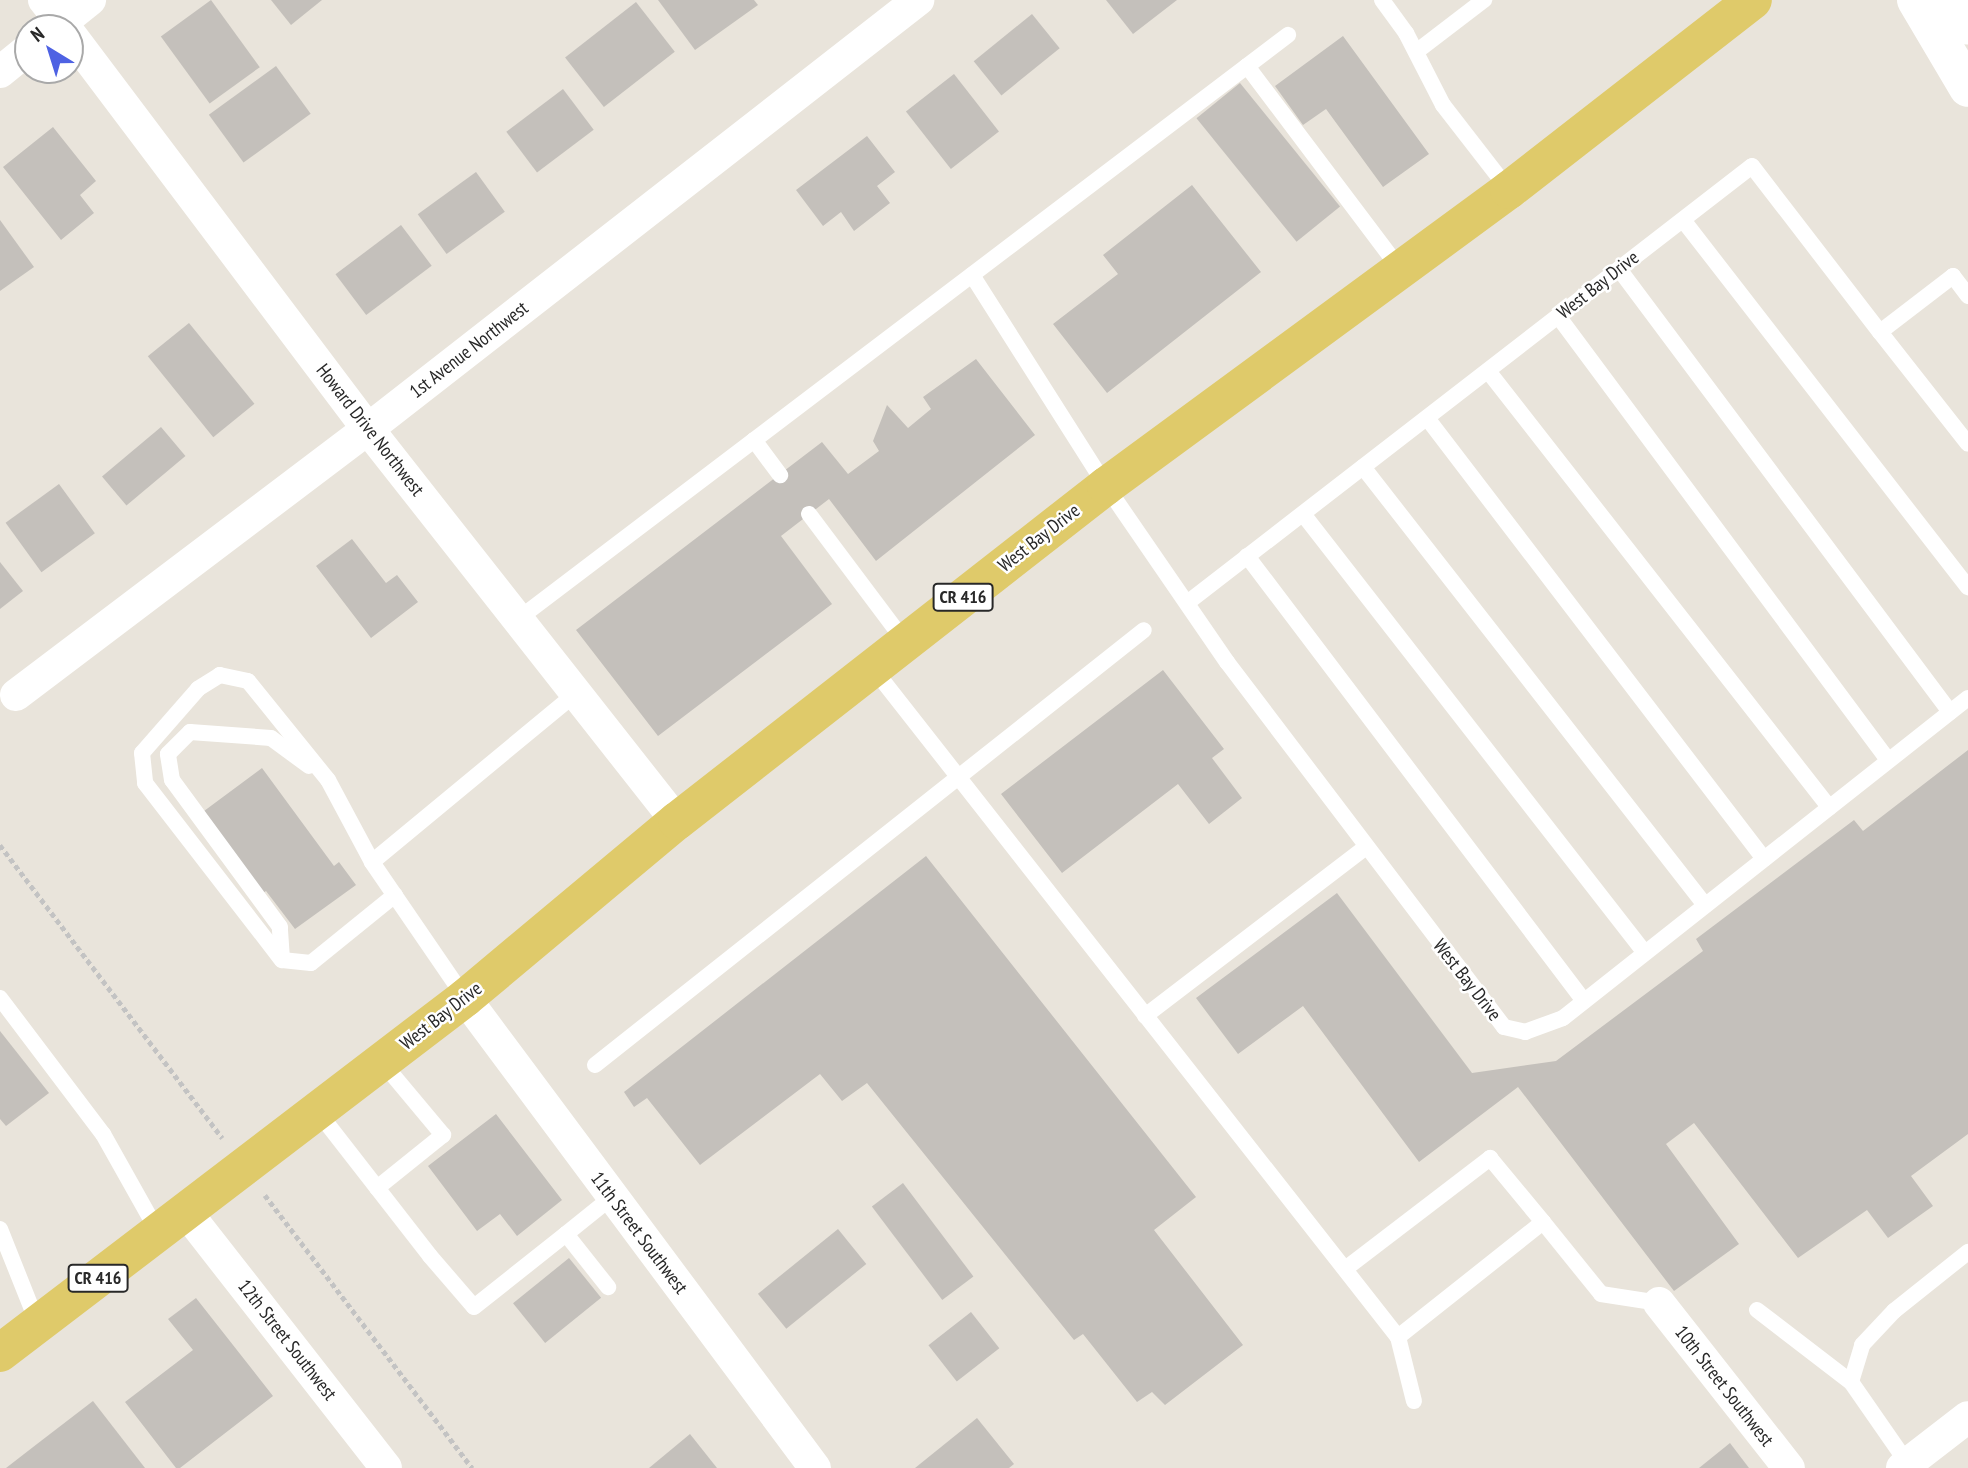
<!DOCTYPE html>
<html>
<head>
<meta charset="utf-8">
<style>
  body { margin:0 }
  #map { position:relative; width:1968px; height:1468px; overflow:hidden; background:#e9e4db; font-family:"PT Sans Narrow",sans-serif }
  div>[style] { position:absolute }
  .building>* { inset:0; background:#c4c0bb; transform-origin:0 0 }
  .path>* { height:4.5px; margin-top:-2.25px; transform-origin:0; background:repeating-linear-gradient(90deg,#c3c3c3 0 5px,transparent 0 8.5px) }
  .lane>* { height:16px; margin:-8px; padding:0 8px; transform-origin:8px; border-radius:8px; background:#fff }
  .street>* { height:32px; margin:-16px; padding:0 16px; transform-origin:16px; border-radius:16px; background:#fff }
  .secondary>* { height:38px; margin:-19px; padding:0 19px; transform-origin:19px; border-radius:19px; background:#fff }
  .primary>* { height:38px; margin:-19px; padding:0 19px; transform-origin:19px; border-radius:19px; background:#dfca6a }
  span { translate:-50% -50%; white-space:nowrap; text-align:center; line-height:1.15; -webkit-text-stroke:5px #fff; paint-order:stroke }
  .shield-label span { padding:2px 5px; background:#fff; border:2px solid; border-radius:5px; -webkit-text-stroke-width:0 }
  .shield-label { font-size:18px; color:#282828; font-weight:700 }
  .street-label { font-size:19px; color:#282828 }
  .north { position:absolute; left:14px; top:14px; width:70px; height:70px; box-sizing:border-box; background:#fff; border:2px solid #a9a9a9; border-radius:50%; rotate:322deg; font-size:19px; font-weight:700; line-height:28px; text-align:center; color:#282828 }
  .north::after { content:''; display:block; margin:auto; width:24px; height:32px; background:#4e62e3; clip-path:polygon(50% 0,100% 100%,50% 72%,0 100%) }
</style>
</head>
<body>
<div id="map">
  <div class="building">
    <div style="left:211px;top:0;width:83px;height:62px;rotate:54deg"></div>
    <div style="clip-path:polygon(271px 0,322px 0,291px 25px)"></div>
    <div style="clip-path:polygon(658px 0,754px 0,758px 5px,695px 50px)"></div>
    <div style="clip-path:polygon(1106px 0,1177px 0,1133px 34px)"></div>
    <div style="left:636px;top:2px;width:63px;height:90px;rotate:52deg"></div>
    <div style="left:1032px;top:14px;width:44px;height:75px;rotate:51deg"></div>
    <div style="clip-path:polygon(1343px 36px,1429px 154px,1383px 187px,1326px 109px,1303px 125px,1275px 86px)"></div>
    <div style="left:276px;top:66px;width:59px;height:83px;rotate:54deg"></div>
    <div style="left:954px;top:74px;width:73px;height:61px;rotate:52deg"></div>
    <div style="left:1240px;top:83px;width:159px;height:56px;rotate:51deg"></div>
    <div style="left:563px;top:89px;width:51px;height:71px;rotate:53deg"></div>
    <div style="clip-path:polygon(53px 127px,96px 181px,80px 195px,94px 213px,61px 240px,3px 167px)"></div>
    <div style="clip-path:polygon(867px 136px,895px 172px,877px 186px,890px 203px,854px 231px,841px 212px,823px 226px,796px 190px)"></div>
    <div style="left:476px;top:172px;width:49px;height:72px;rotate:54deg"></div>
    <div style="clip-path:polygon(1192px 185px,1261px 272px,1107px 393px,1053px 324px,1118px 274px,1103px 255px)"></div>
    <div style="clip-path:polygon(0 220px,34px 267px,0 291px)"></div>
    <div style="left:401px;top:225px;width:51px;height:82px;rotate:53deg"></div>
    <div style="left:189px;top:323px;width:104px;height:53px;rotate:51deg"></div>
    <div style="clip-path:polygon(976px 359px,1035px 435px,876px 561px,829px 499px,781px 536px,832px 604px,658px 736px,576px 630px,822px 442px,848px 474px,879px 451px,873px 441px,887px 405px,908px 428px,931px 409px,923px 397px)"></div>
    <div style="left:161px;top:427px;width:38px;height:77px;rotate:50deg"></div>
    <div style="left:59px;top:484px;width:61px;height:66px;rotate:54deg"></div>
    <div style="clip-path:polygon(352px 539px,386px 583px,397px 575px,418px 602px,371px 638px,316px 566px)"></div>
    <div style="clip-path:polygon(0 562px,23px 591px,0 609px)"></div>
    <div style="clip-path:polygon(1163px 670px,1224px 749px,1212px 758px,1242px 798px,1209px 824px,1178px 784px,1062px 873px,1001px 794px)"></div>
    <div style="clip-path:polygon(1968px 750px,1968px 1134px,1911px 1176px,1933px 1206px,1888px 1238px,1867px 1210px,1798px 1258px,1694px 1123px,1666px 1144px,1739px 1244px,1674px 1291px,1518px 1087px,1419px 1162px,1303px 1006px,1238px 1054px,1196px 998px,1337px 893px,1472px 1073px,1556px 1061px,1703px 951px,1696px 939px,1854px 820px,1863px 831px)"></div>
    <div style="clip-path:polygon(262px 768px,334px 866px,339px 862px,356px 885px,295px 929px,266px 891px,260px 895px,200px 814px)"></div>
    <div style="clip-path:polygon(926px 856px,1196px 1197px,1154px 1230px,1243px 1345px,1165px 1405px,1152px 1392px,1137px 1402px,1083px 1334px,1074px 1340px,867px 1083px,842px 1101px,820px 1074px,700px 1165px,647px 1098px,634px 1107px,624px 1092px)"></div>
    <div style="clip-path:polygon(0 1031px,49px 1093px,6px 1126px,0 1119px)"></div>
    <div style="clip-path:polygon(496px 1114px,562px 1200px,517px 1236px,500px 1214px,477px 1231px,428px 1166px)"></div>
    <div style="left:903px;top:1183px;width:117px;height:39px;rotate:53deg"></div>
    <div style="left:838px;top:1229px;width:45px;height:103px;rotate:51deg"></div>
    <div style="left:569px;top:1258px;width:51px;height:72px;rotate:51deg"></div>
    <div style="clip-path:polygon(196px 1298px,273px 1396px,180px 1468px,176px 1468px,125px 1402px,193px 1350px,168px 1319px)"></div>
    <div style="left:971px;top:1312px;width:46px;height:54px;rotate:52deg"></div>
    <div style="clip-path:polygon(93px 1401px,145px 1468px,6px 1468px,37px 1444px)"></div>
    <div style="clip-path:polygon(977px 1418px,1014px 1464px,1009px 1468px,915px 1468px)"></div>
    <div style="clip-path:polygon(690px 1434px,717px 1468px,649px 1468px)"></div>
    <div style="clip-path:polygon(1730px 1443px,1749px 1468px,1699px 1468px)"></div>
  </div>
  <div class="path">
    <div style="left:0;top:845px;width:368px;rotate:52.8deg"></div>
    <div style="left:265px;top:1195px;width:343px;rotate:52.8deg"></div>
  </div>
  <div class="lane">
    <div style="left:1382px;top:0;width:41px;rotate:54deg"></div>
    <div style="left:1406px;top:33px;width:81px;rotate:62.8deg"></div>
    <div style="left:1443px;top:105px;width:108px;rotate:52.2deg"></div>
    <div style="left:1416px;top:52px;width:86px;rotate:-37.4deg"></div>
    <div style="left:1247px;top:66px;width:254px;rotate:53deg"></div>
    <div style="left:1683px;top:220px;width:465px;rotate:52.2deg"></div>
    <div style="left:1619px;top:269px;width:553px;rotate:53.23deg"></div>
    <div style="left:972px;top:275px;width:250px;rotate:57.6deg"></div>
    <div style="left:1106px;top:486px;width:214px;rotate:55.5deg"></div>
    <div style="left:1227px;top:662px;width:458px;rotate:52.8deg"></div>
    <div style="left:1504px;top:1027px;width:22px;rotate:13deg"></div>
    <div style="left:1525px;top:1032px;width:40px;rotate:-20.2deg"></div>
    <div style="left:1563px;top:1018px;width:516px;rotate:-38.31deg"></div>
    <div style="left:1558px;top:316px;width:553px;rotate:53.38deg"></div>
    <div style="left:1880px;top:332px;width:142px;rotate:51.8deg"></div>
    <div style="left:1488px;top:371px;width:554px;rotate:51.97deg"></div>
    <div style="left:1427px;top:418px;width:555px;rotate:52.61deg"></div>
    <div style="left:754px;top:440px;width:44px;rotate:53.4deg"></div>
    <div style="left:1363px;top:467px;width:556px;rotate:52.02deg"></div>
    <div style="left:809px;top:514px;width:160px;rotate:53.1deg"></div>
    <div style="left:1303px;top:514px;width:556px;rotate:52.08deg"></div>
    <div style="left:1247px;top:556px;width:558px;rotate:52.86deg"></div>
    <div style="left:1187px;top:603px;width:714px;rotate:-37.72deg"></div>
    <div style="left:1752px;top:166px;width:210px;rotate:52.4deg"></div>
    <div style="left:1880px;top:332px;width:92px;rotate:-37.5deg"></div>
    <div style="left:1953px;top:276px;width:25px;rotate:53deg"></div>
    <div style="left:517px;top:620px;width:968px;rotate:-37.19deg"></div>
    <div style="left:872px;top:667px;width:852px;rotate:51.87deg"></div>
    <div style="left:1398px;top:1337px;width:185px;rotate:-38.4deg"></div>
    <div style="left:1543px;top:1222px;width:92px;rotate:51.1deg"></div>
    <div style="left:1601px;top:1294px;width:59px;rotate:8.8deg"></div>
    <div style="left:372px;top:862px;width:93px;rotate:-118.2deg"></div>
    <div style="left:328px;top:780px;width:127px;rotate:-128.9deg"></div>
    <div style="left:248px;top:681px;width:29px;rotate:-168deg"></div>
    <div style="left:220px;top:675px;width:26px;rotate:148deg"></div>
    <div style="left:198px;top:689px;width:85px;rotate:131.2deg"></div>
    <div style="left:142px;top:753px;width:30px;rotate:84deg"></div>
    <div style="left:145px;top:783px;width:224px;rotate:52.3deg"></div>
    <div style="left:282px;top:960px;width:29px;rotate:6deg"></div>
    <div style="left:311px;top:963px;width:108px;rotate:-39deg"></div>
    <div style="left:282px;top:959px;width:32px;rotate:-94deg"></div>
    <div style="left:280px;top:927px;width:182px;rotate:-126.3deg"></div>
    <div style="left:172px;top:780px;width:26px;rotate:-99deg"></div>
    <div style="left:168px;top:754px;width:31px;rotate:-45deg"></div>
    <div style="left:190px;top:732px;width:81px;rotate:4.2deg"></div>
    <div style="left:271px;top:738px;width:47px;rotate:36.4deg"></div>
    <div style="left:0;top:998px;width:171px;rotate:52.9deg"></div>
    <div style="left:103px;top:1134px;width:112px;rotate:60.7deg"></div>
    <div style="left:465px;top:998px;width:165px;rotate:-124.4deg"></div>
    <div style="left:372px;top:862px;width:264px;rotate:-39.6deg"></div>
    <div style="left:1145px;top:1016px;width:278px;rotate:-37.4deg"></div>
    <div style="left:595px;top:1065px;width:700px;rotate:-38.39deg"></div>
    <div style="left:318px;top:1112px;width:182px;rotate:52.1deg"></div>
    <div style="left:430px;top:1256px;width:67px;rotate:49.2deg"></div>
    <div style="left:474px;top:1307px;width:117px;rotate:-38.4deg"></div>
    <div style="left:566px;top:1234px;width:68px;rotate:51.6deg"></div>
    <div style="left:377px;top:1188px;width:85px;rotate:-38.8deg"></div>
    <div style="left:443px;top:1135px;width:95px;rotate:-129.9deg"></div>
    <div style="left:0;top:1229px;width:100px;rotate:68.3deg"></div>
    <div style="left:566px;top:1234px;width:59px;rotate:-38.8deg"></div>
    <div style="left:1345px;top:1269px;width:183px;rotate:-37.4deg"></div>
    <div style="left:1490px;top:1158px;width:83px;rotate:50.4deg"></div>
    <div style="left:1757px;top:1310px;width:118px;rotate:37.5deg"></div>
    <div style="left:1398px;top:1337px;width:66px;rotate:76deg"></div>
    <div style="left:1908px;top:1464px;width:100px;rotate:-124.8deg"></div>
    <div style="left:1851px;top:1382px;width:39px;rotate:-73deg"></div>
    <div style="left:1862px;top:1345px;width:47px;rotate:-46.7deg"></div>
    <div style="left:1894px;top:1311px;width:95px;rotate:-38.6deg"></div>
  </div>
  <div class="street">
    <div style="left:44px;top:0;width:36px;rotate:52deg"></div>
    <div style="left:55px;top:28px;width:45px;rotate:-38.7deg"></div>
    <div style="left:70px;top:34px;width:495px;rotate:53deg"></div>
    <div style="left:368px;top:429px;width:499px;rotate:51.8deg"></div>
    <div style="left:0;top:72px;width:36px;rotate:-39deg"></div>
    <div style="left:16px;top:695px;width:441px;rotate:-37.1deg"></div>
    <div style="left:368px;top:429px;width:698px;rotate:-37.95deg"></div>
    <div style="left:465px;top:998px;width:586px;rotate:53.33deg"></div>
    <div style="left:187px;top:1213px;width:323px;rotate:52deg"></div>
    <div style="left:1659px;top:1303px;width:210px;rotate:51.8deg"></div>
    <div style="left:1902px;top:1468px;width:83px;rotate:-37.7deg"></div>
  </div>
  <div class="secondary">
    <div style="left:1916px;top:0;width:102px;rotate:59.4deg"></div>
    <div style="left:1944px;top:0;width:35px;rotate:47deg"></div>
  </div>
  <div class="primary">
    <div style="left:0;top:1353px;width:585px;rotate:-37.36deg"></div>
    <div style="left:465px;top:998px;width:276px;rotate:-39.9deg"></div>
    <div style="left:677px;top:821px;width:544px;rotate:-37.99deg"></div>
    <div style="left:1106px;top:486px;width:500px;rotate:-36.3deg"></div>
    <div style="left:1509px;top:190px;width:309px;rotate:-37.9deg"></div>
  </div>
  <div class="shield-label">
    <span style="left:963px;top:597px">CR 416</span>
    <span style="left:98px;top:1278px">CR 416</span>
  </div>
  <div class="street-label">
    <span style="left:1598px;top:285px;rotate:-38deg">West Bay Drive</span>
    <span style="left:469px;top:350px;rotate:-38deg">1st Avenue Northwest</span>
    <span style="left:370px;top:430px;rotate:52deg">Howard Drive Northwest</span>
    <span style="left:1039px;top:538px;rotate:-38deg">West Bay Drive</span>
    <span style="left:1467px;top:980px;rotate:52deg">West Bay Drive</span>
    <span style="left:441px;top:1016px;rotate:-38deg">West Bay Drive</span>
    <span style="left:639px;top:1233px;rotate:53deg">11th Street Southwest</span>
    <span style="left:287px;top:1340px;rotate:52deg">12th Street Southwest</span>
    <span style="left:1724px;top:1386px;rotate:52deg">10th Street Southwest</span>
  </div>
  <div class="north">N</div>
</div>
</body>
</html>
